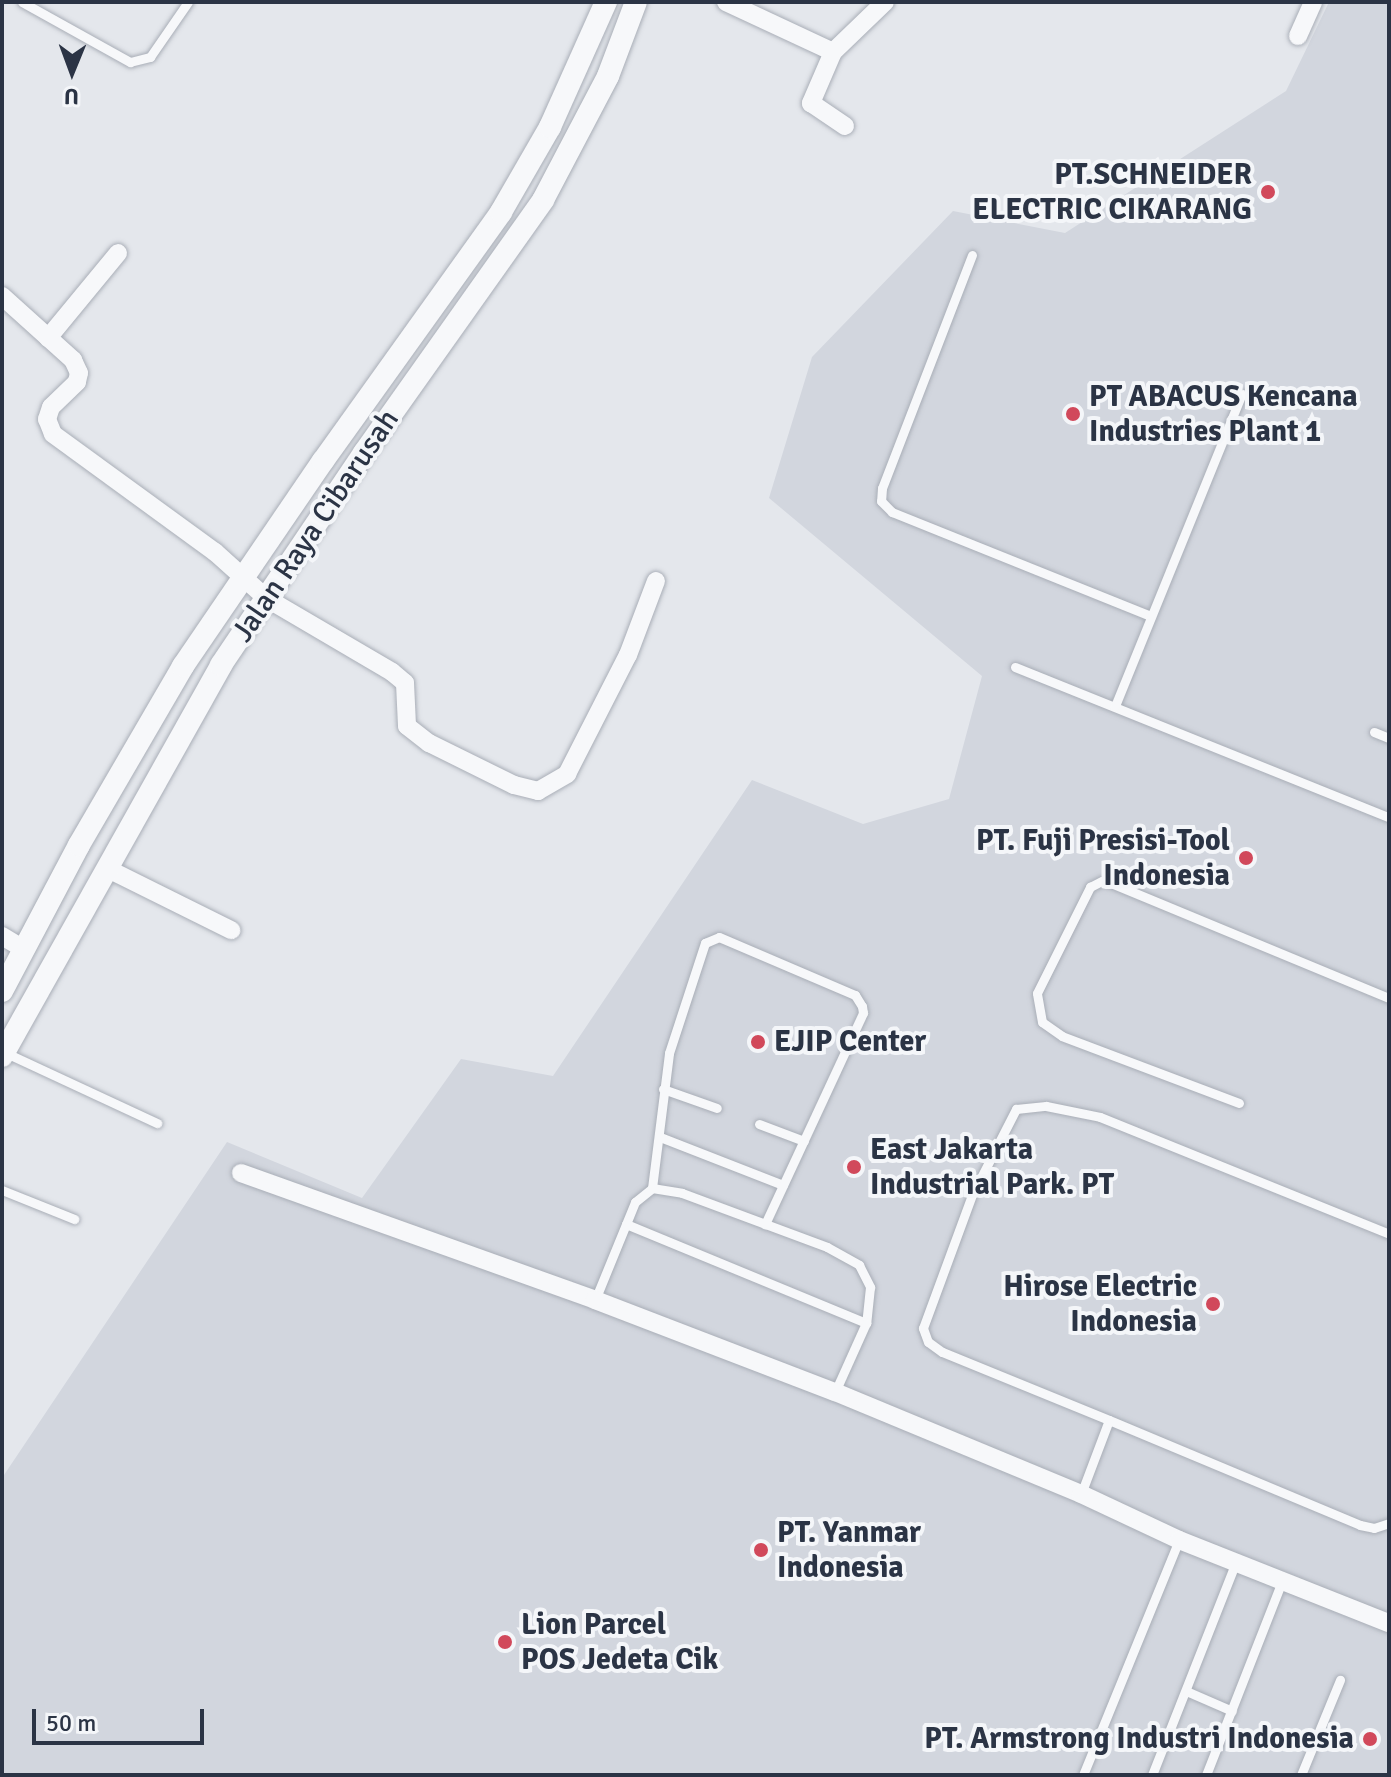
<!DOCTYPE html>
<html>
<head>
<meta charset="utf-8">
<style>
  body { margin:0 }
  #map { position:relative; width:1391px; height:1777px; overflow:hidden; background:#e4e7ec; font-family:Signika,sans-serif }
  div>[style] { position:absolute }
  .built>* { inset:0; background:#d2d6de }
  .roads { filter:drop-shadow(0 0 2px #a9aeb7) drop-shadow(0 0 2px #a9aeb7) }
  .service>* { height:9px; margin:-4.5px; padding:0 4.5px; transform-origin:4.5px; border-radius:4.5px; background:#f7f8fa }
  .minor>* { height:18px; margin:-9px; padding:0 9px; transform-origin:9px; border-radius:9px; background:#f7f8fa }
  .tertiary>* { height:22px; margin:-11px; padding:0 11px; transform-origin:11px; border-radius:11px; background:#f7f8fa }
  .dots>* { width:22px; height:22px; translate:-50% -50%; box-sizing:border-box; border:4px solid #f4f6f9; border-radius:50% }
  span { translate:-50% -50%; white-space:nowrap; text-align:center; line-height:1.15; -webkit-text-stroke:8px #f4f6f9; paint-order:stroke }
  .poi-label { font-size:30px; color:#2b3445; font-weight:700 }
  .right { translate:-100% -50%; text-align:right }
  .left { translate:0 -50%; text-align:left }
  .street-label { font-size:30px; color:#2b3445 }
  .frame { position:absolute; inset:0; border:4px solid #2b3445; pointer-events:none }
  .north { position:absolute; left:32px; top:32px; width:80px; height:80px; -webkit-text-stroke:6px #f4f6f9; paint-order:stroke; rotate:181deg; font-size:22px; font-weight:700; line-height:32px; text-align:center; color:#2b3445 }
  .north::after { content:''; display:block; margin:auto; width:28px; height:36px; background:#2b3445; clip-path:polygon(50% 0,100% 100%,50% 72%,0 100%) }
  .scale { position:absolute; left:32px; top:1709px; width:172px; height:36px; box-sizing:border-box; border:4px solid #2b3445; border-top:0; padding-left:10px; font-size:24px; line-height:28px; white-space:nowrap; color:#2b3445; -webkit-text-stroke:6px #f4f6f9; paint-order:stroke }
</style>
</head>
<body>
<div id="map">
  <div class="built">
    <div style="clip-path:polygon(1329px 2px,1389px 2px,1389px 1775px,2px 1775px,2px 1478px,227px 1142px,362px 1198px,461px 1059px,553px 1076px,752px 780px,863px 824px,949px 799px,982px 676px,769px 498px,812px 357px,953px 211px,1065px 233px,1286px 91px)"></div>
  </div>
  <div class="roads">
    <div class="service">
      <div style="left:22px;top:2px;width:124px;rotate:29.1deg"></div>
      <div style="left:130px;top:62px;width:21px;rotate:-14deg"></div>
      <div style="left:150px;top:57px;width:67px;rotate:-55.4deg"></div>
      <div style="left:972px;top:255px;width:250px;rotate:111.1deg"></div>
      <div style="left:882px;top:488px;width:13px;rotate:94deg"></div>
      <div style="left:881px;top:501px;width:16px;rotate:45deg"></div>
      <div style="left:892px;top:512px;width:279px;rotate:21.9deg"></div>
      <div style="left:1015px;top:667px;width:403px;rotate:21.9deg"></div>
      <div style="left:1115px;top:706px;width:337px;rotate:-67.9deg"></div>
      <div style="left:1374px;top:732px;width:16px;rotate:22deg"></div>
      <div style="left:4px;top:1052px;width:169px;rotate:24.9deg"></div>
      <div style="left:663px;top:1089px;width:57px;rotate:19.4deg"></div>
      <div style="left:1239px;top:1103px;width:189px;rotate:-159.3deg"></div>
      <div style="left:1062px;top:1036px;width:24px;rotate:-145deg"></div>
      <div style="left:1042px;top:1022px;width:29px;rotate:-100deg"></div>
      <div style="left:1037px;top:993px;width:119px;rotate:-63.4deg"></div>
      <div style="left:1090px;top:887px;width:13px;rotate:-27deg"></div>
      <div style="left:1102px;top:881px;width:9px;rotate:13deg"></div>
      <div style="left:1111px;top:883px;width:301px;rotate:22.5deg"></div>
      <div style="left:759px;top:1124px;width:48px;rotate:20.7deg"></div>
      <div style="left:660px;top:1137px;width:132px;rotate:21.3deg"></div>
      <div style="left:652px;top:1188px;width:136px;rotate:-82.8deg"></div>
      <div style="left:669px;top:1053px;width:116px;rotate:-71.9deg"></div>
      <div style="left:705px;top:943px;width:15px;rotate:-23deg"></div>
      <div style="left:719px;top:937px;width:148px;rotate:23.1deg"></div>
      <div style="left:855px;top:995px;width:13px;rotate:58deg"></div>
      <div style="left:862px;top:1006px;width:7px;rotate:82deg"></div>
      <div style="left:863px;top:1013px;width:233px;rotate:114.9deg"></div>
      <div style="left:2px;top:1190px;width:78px;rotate:21.9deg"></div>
      <div style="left:626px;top:1224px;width:260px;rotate:22.4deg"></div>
      <div style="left:595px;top:1300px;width:106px;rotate:-67.8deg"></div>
      <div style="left:635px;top:1202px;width:22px;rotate:-39deg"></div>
      <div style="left:652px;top:1188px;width:30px;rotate:9deg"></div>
      <div style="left:682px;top:1193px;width:155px;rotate:20.4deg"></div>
      <div style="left:827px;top:1247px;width:37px;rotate:29deg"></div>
      <div style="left:859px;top:1265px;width:25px;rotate:63deg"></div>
      <div style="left:870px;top:1287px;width:36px;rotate:96deg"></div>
      <div style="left:866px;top:1323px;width:76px;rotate:114.2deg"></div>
      <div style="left:1109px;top:1420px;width:180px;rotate:-157.8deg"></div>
      <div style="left:942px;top:1352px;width:17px;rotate:-144deg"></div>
      <div style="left:928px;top:1342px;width:15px;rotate:-110deg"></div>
      <div style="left:923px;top:1328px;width:142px;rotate:-69.8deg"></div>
      <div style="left:972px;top:1195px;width:97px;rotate:-62.9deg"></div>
      <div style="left:1016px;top:1109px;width:30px;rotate:-6deg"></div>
      <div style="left:1046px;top:1106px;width:55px;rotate:11.5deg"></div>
      <div style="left:1100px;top:1117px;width:312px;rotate:22deg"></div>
      <div style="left:1081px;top:1494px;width:79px;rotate:-69.3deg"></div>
      <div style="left:1109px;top:1420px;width:272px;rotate:22.7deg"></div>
      <div style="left:1360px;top:1525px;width:14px;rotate:12deg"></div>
      <div style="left:1374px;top:1528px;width:16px;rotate:-18deg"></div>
      <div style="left:1186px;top:1691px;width:50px;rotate:23.5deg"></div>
      <div style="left:1083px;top:1775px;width:254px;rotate:-67.8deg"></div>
      <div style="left:1152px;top:1775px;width:229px;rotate:-68.5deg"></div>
      <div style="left:1206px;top:1775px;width:208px;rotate:-68.6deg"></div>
      <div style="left:1301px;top:1775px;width:103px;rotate:-67.7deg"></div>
    </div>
    <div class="minor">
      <div style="left:726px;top:2px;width:118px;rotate:25deg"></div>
      <div style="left:833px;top:52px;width:56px;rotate:113.3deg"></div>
      <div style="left:811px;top:103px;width:41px;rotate:34.1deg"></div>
      <div style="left:1298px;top:36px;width:37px;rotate:-66deg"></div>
      <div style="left:833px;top:52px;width:72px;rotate:-43.9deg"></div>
      <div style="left:2px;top:296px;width:96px;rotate:42deg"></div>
      <div style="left:73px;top:360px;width:14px;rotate:65deg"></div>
      <div style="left:79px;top:373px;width:9px;rotate:103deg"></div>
      <div style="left:77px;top:382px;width:36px;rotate:136deg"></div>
      <div style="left:51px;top:407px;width:13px;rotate:108deg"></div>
      <div style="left:47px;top:419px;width:16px;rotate:68deg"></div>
      <div style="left:53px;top:434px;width:200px;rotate:36.1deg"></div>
      <div style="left:215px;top:552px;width:69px;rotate:42deg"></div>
      <div style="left:266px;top:598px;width:146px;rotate:30.4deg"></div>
      <div style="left:392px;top:672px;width:17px;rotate:40deg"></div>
      <div style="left:405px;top:683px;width:43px;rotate:87.3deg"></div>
      <div style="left:407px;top:726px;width:28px;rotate:38deg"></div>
      <div style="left:429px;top:743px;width:95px;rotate:26.3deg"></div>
      <div style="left:514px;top:785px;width:25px;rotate:14deg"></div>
      <div style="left:538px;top:791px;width:34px;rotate:-30deg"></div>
      <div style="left:567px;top:774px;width:134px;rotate:-62.9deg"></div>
      <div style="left:628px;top:655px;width:79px;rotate:-69.3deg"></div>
      <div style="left:48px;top:338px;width:110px;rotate:-50.5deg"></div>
      <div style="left:106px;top:868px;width:140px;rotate:26.4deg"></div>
      <div style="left:2px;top:936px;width:27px;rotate:31deg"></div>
      <div style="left:241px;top:1173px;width:376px;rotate:19.7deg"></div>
      <div style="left:595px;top:1300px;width:257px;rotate:21deg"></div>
      <div style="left:835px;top:1392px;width:266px;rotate:22.5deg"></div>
      <div style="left:1081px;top:1494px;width:108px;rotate:25.1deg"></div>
      <div style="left:1179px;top:1540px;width:226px;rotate:21.6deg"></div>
    </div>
    <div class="tertiary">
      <div style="left:2px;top:991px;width:165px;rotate:-62.2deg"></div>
      <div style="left:79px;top:845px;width:207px;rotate:-59.8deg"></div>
      <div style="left:183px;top:666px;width:248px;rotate:-55.7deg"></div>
      <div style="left:323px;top:461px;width:306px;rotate:-54.4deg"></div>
      <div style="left:501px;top:212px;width:98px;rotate:-60deg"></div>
      <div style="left:550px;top:127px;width:137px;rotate:-65.9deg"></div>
      <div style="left:2px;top:1056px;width:448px;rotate:-60.7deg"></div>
      <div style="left:221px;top:665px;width:256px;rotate:-56deg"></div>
      <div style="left:364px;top:453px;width:310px;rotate:-54.7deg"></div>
      <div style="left:543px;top:200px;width:140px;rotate:-62.3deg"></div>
      <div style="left:608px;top:76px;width:79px;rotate:-69.3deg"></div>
    </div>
  </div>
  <div class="dots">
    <div style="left:1268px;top:192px;background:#d1495b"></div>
    <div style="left:1073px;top:414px;background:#d1495b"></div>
    <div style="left:1246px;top:858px;background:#d1495b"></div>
    <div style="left:758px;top:1042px;background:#d1495b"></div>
    <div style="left:854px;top:1167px;background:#d1495b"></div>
    <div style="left:1213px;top:1304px;background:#d1495b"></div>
    <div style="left:761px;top:1550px;background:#d1495b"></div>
    <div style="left:505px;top:1642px;background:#d1495b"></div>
    <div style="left:1370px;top:1739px;background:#d1495b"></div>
  </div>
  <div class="poi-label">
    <span class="right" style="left:1252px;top:192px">PT.SCHNEIDER<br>ELECTRIC CIKARANG</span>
    <span class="left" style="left:1089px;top:414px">PT ABACUS Kencana<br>Industries Plant 1</span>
    <span class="right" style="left:1230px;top:858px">PT. Fuji Presisi-Tool<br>Indonesia</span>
    <span class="left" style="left:774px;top:1042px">EJIP Center</span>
    <span class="left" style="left:870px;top:1167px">East Jakarta<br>Industrial Park. PT</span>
    <span class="right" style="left:1197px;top:1304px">Hirose Electric<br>Indonesia</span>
    <span class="left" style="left:777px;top:1550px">PT. Yanmar<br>Indonesia</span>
    <span class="left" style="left:521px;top:1642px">Lion Parcel<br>POS Jedeta Cik</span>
    <span class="right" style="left:1354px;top:1739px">PT. Armstrong Industri Indonesia</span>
  </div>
  <div class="street-label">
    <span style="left:316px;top:526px;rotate:-56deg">Jalan Raya Cibarusah</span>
  </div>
  <div class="frame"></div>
  <div class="north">U</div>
  <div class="scale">50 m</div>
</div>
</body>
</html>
